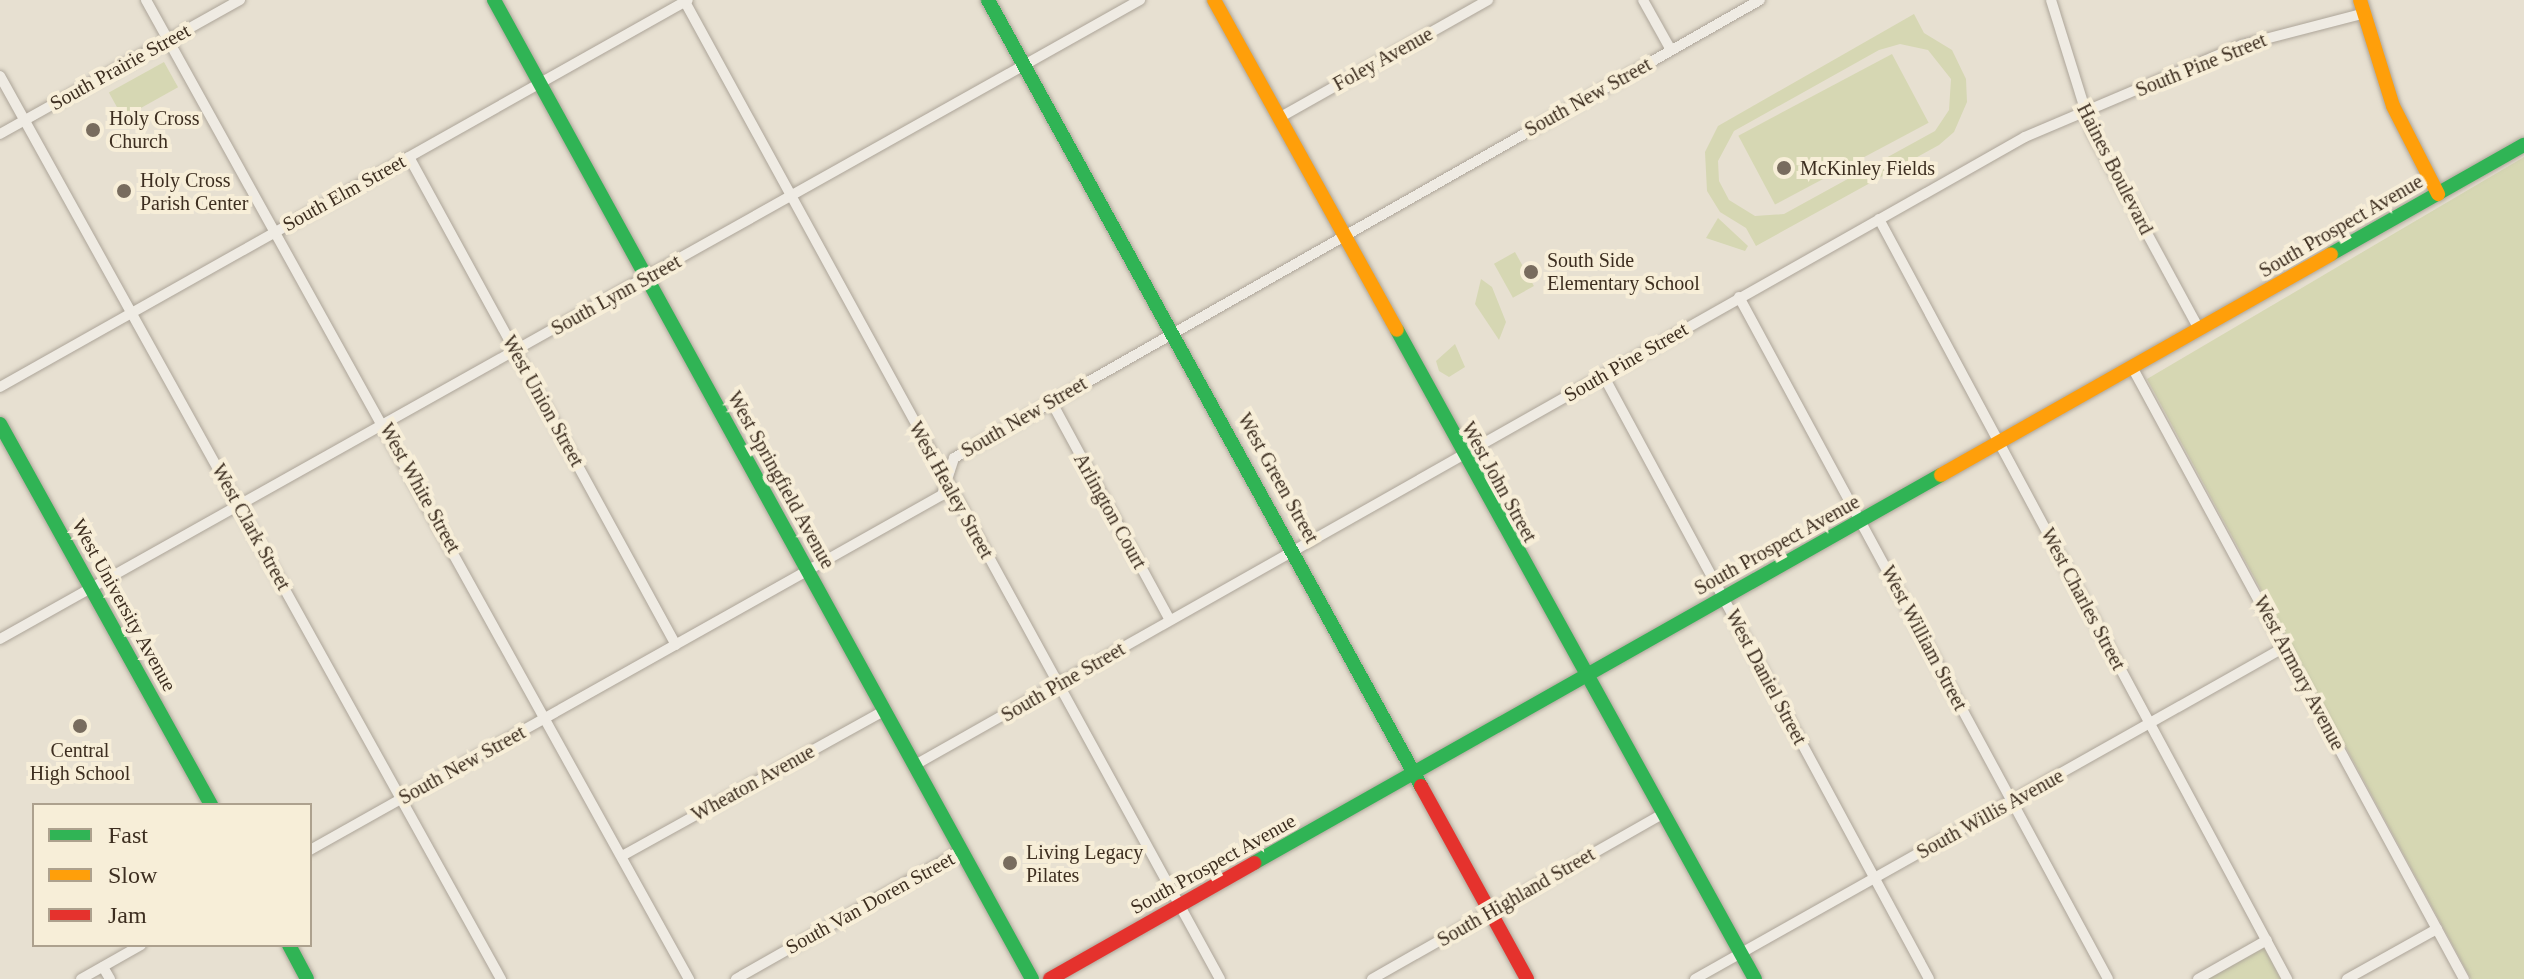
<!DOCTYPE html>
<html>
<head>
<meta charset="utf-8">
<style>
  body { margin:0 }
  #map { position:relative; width:2524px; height:979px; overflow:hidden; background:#e7e0d1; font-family:Georgia,serif }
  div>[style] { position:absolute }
  .green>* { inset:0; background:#d6d7b3; transform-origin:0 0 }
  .roads { filter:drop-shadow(0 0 2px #ada599) drop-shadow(0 0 2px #ada599) }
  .street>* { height:10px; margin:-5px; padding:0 5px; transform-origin:5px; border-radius:5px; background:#efebe3 }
  .fast>* { height:14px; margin:-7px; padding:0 7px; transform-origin:7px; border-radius:7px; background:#30b455 }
  .slow>* { height:14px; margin:-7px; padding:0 7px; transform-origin:7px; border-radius:7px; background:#ff9f0a }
  .jam>* { height:14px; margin:-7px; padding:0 7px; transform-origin:7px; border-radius:7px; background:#e5322d }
  .dots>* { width:22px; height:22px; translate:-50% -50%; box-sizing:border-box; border:4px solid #f7eed8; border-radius:50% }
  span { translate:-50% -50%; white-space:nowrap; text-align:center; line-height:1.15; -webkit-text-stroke:8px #f7eed8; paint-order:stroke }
  .street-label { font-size:20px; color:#3d2e20 }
  .poi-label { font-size:20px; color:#3d2e20 }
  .left { translate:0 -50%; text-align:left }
  .legend { position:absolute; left:32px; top:803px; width:280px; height:144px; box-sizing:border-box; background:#f7eed8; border:2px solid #ada18e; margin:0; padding:10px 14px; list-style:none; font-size:24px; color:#3d2e20 }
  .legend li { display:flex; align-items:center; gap:16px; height:40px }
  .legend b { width:40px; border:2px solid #ada18e }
</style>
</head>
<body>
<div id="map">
  <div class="green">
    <div style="clip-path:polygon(evenodd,1914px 14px,1924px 33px,1952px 50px,1966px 79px,1967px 102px,1954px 132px,1939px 145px,1756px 246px,1746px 228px,1720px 212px,1707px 191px,1705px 152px,1718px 126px,1914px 14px,1900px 44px,1928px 50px,1951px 79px,1949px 110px,1935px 131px,1784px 214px,1755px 216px,1729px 200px,1719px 181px,1718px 161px,1734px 131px,1879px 50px,1900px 44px)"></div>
    <div style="left:1892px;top:54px;width:78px;height:174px;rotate:62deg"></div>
    <div style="left:164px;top:62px;width:29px;height:63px;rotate:61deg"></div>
    <div style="clip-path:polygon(2524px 157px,2524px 979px,2471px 979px,2147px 379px)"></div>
    <div style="clip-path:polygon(1718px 218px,1748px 246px,1745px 251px,1706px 238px)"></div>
    <div style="left:1515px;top:252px;width:39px;height:24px;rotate:61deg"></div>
    <div style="clip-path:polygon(1481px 279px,1492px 287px,1506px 322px,1499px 340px,1475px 304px)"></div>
    <div style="clip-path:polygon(1455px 344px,1465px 367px,1449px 377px,1439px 371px,1436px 361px)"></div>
    <div style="clip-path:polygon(2264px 948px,2281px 979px,2208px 979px)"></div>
  </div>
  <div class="roads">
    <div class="street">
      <div style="left:146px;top:0;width:1120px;rotate:60.99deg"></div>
      <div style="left:684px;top:0;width:1116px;rotate:61.3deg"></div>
      <div style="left:1643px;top:0;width:57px;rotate:60.8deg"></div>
      <div style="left:2051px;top:0;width:138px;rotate:72.7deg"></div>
      <div style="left:2092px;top:132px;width:224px;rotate:61.5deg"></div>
      <div style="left:0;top:76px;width:1033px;rotate:60.98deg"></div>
      <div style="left:1279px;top:118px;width:240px;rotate:-29.4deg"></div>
      <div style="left:0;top:134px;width:275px;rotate:-29.2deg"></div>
      <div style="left:409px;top:157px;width:556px;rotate:61.32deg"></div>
      <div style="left:1879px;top:219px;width:863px;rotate:61.77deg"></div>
      <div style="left:1739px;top:297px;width:775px;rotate:61.58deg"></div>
      <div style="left:2132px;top:367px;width:696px;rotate:61.52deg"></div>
      <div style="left:1603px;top:375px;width:686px;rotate:61.64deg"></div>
      <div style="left:0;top:387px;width:789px;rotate:-29.36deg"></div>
      <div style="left:1051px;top:401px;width:249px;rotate:61.5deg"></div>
      <div style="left:0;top:639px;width:1307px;rotate:-29.27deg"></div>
      <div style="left:915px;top:765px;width:1275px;rotate:-29.5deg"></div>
      <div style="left:2025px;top:137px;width:236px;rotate:-23deg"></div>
      <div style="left:2242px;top:45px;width:124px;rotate:-14.5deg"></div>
      <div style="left:310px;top:850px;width:725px;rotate:-29.32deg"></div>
      <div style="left:942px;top:495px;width:39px;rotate:-72deg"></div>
      <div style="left:954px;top:458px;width:927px;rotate:-29.61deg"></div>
      <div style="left:622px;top:856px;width:301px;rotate:-29deg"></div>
      <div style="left:103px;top:967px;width:14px;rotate:60deg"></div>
      <div style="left:81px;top:979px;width:69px;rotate:-29.5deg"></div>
      <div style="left:736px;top:979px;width:259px;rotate:-29.6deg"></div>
      <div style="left:1372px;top:979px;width:332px;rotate:-29.6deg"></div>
      <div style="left:1695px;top:979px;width:677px;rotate:-29.37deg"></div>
      <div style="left:2198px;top:979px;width:79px;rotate:-29.5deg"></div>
      <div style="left:2347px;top:979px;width:103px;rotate:-29.1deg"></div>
    </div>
    <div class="fast">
      <div style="left:494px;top:0;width:1117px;rotate:61.21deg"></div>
      <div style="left:988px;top:0;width:897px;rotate:61.15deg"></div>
      <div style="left:2331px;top:254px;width:222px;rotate:-29.5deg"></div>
      <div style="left:1397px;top:330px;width:741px;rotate:61.12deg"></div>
      <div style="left:0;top:424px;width:436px;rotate:61deg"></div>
      <div style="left:1254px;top:863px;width:789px;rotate:-29.46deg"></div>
      <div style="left:289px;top:945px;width:38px;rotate:62deg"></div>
    </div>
    <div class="slow">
      <div style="left:1214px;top:0;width:377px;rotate:61deg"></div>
      <div style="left:2360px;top:0;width:111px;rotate:72.7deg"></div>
      <div style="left:2393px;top:106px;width:99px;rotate:62.9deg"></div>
      <div style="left:1941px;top:475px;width:448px;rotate:-29.5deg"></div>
    </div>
    <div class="jam">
      <div style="left:1421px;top:786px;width:220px;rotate:61.2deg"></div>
      <div style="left:1050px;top:979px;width:235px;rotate:-29.6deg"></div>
    </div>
  </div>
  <div class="dots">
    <div style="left:93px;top:130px;background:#786c5e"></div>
    <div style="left:1784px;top:168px;background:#786c5e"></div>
    <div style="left:124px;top:191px;background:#786c5e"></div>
    <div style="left:1531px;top:272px;background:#786c5e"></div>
    <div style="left:80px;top:726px;background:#786c5e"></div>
    <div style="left:1010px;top:863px;background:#786c5e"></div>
  </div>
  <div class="street-label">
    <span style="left:1383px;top:59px;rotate:-29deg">Foley Avenue</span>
    <span style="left:2201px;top:65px;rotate:-22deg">South Pine Street</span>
    <span style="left:120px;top:67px;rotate:-29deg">South Prairie Street</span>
    <span style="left:1588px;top:97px;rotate:-29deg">South New Street</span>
    <span style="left:2115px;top:169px;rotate:63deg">Haines Boulevard</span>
    <span style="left:344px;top:193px;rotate:-29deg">South Elm Street</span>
    <span style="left:2341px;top:226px;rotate:-30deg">South Prospect Avenue</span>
    <span style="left:616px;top:295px;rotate:-29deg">South Lynn Street</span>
    <span style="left:1626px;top:362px;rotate:-30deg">South Pine Street</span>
    <span style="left:543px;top:401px;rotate:61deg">West Union Street</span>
    <span style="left:1024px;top:417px;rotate:-30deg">South New Street</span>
    <span style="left:1278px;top:478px;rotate:61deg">West Green Street</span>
    <span style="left:781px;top:480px;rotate:61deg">West Springfield Avenue</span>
    <span style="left:1499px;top:482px;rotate:61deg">West John Street</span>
    <span style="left:420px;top:488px;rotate:61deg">West White Street</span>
    <span style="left:951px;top:490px;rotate:61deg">West Healey Street</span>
    <span style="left:1110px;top:511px;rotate:61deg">Arlington Court</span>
    <span style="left:251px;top:527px;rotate:61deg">West Clark Street</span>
    <span style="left:1777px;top:545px;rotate:-29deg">South Prospect Avenue</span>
    <span style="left:2083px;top:599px;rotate:62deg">West Charles Street</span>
    <span style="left:124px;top:605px;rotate:61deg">West University Avenue</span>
    <span style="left:1924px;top:638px;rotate:62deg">West William Street</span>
    <span style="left:2299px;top:673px;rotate:62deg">West Armory Avenue</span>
    <span style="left:1766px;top:677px;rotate:62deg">West Daniel Street</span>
    <span style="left:1063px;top:682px;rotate:-30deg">South Pine Street</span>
    <span style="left:462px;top:765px;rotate:-29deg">South New Street</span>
    <span style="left:753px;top:783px;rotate:-29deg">Wheaton Avenue</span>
    <span style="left:1990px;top:814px;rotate:-29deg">South Willis Avenue</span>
    <span style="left:1213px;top:864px;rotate:-29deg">South Prospect Avenue</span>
    <span style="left:1516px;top:897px;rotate:-30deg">South Highland Street</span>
    <span style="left:870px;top:903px;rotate:-29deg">South Van Doren Street</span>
  </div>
  <div class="poi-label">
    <span class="left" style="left:109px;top:130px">Holy Cross<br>Church</span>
    <span class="left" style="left:1800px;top:168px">McKinley Fields</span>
    <span class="left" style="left:140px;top:192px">Holy Cross<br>Parish Center</span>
    <span class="left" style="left:1547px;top:272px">South Side<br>Elementary School</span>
    <span style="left:80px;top:762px">Central<br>High School</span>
    <span class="left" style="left:1026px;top:864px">Living Legacy<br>Pilates</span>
  </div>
  <ul class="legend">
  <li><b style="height:10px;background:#30b455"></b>Fast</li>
  <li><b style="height:10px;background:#ff9f0a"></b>Slow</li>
  <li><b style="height:10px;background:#e5322d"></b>Jam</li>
  </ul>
</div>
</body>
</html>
